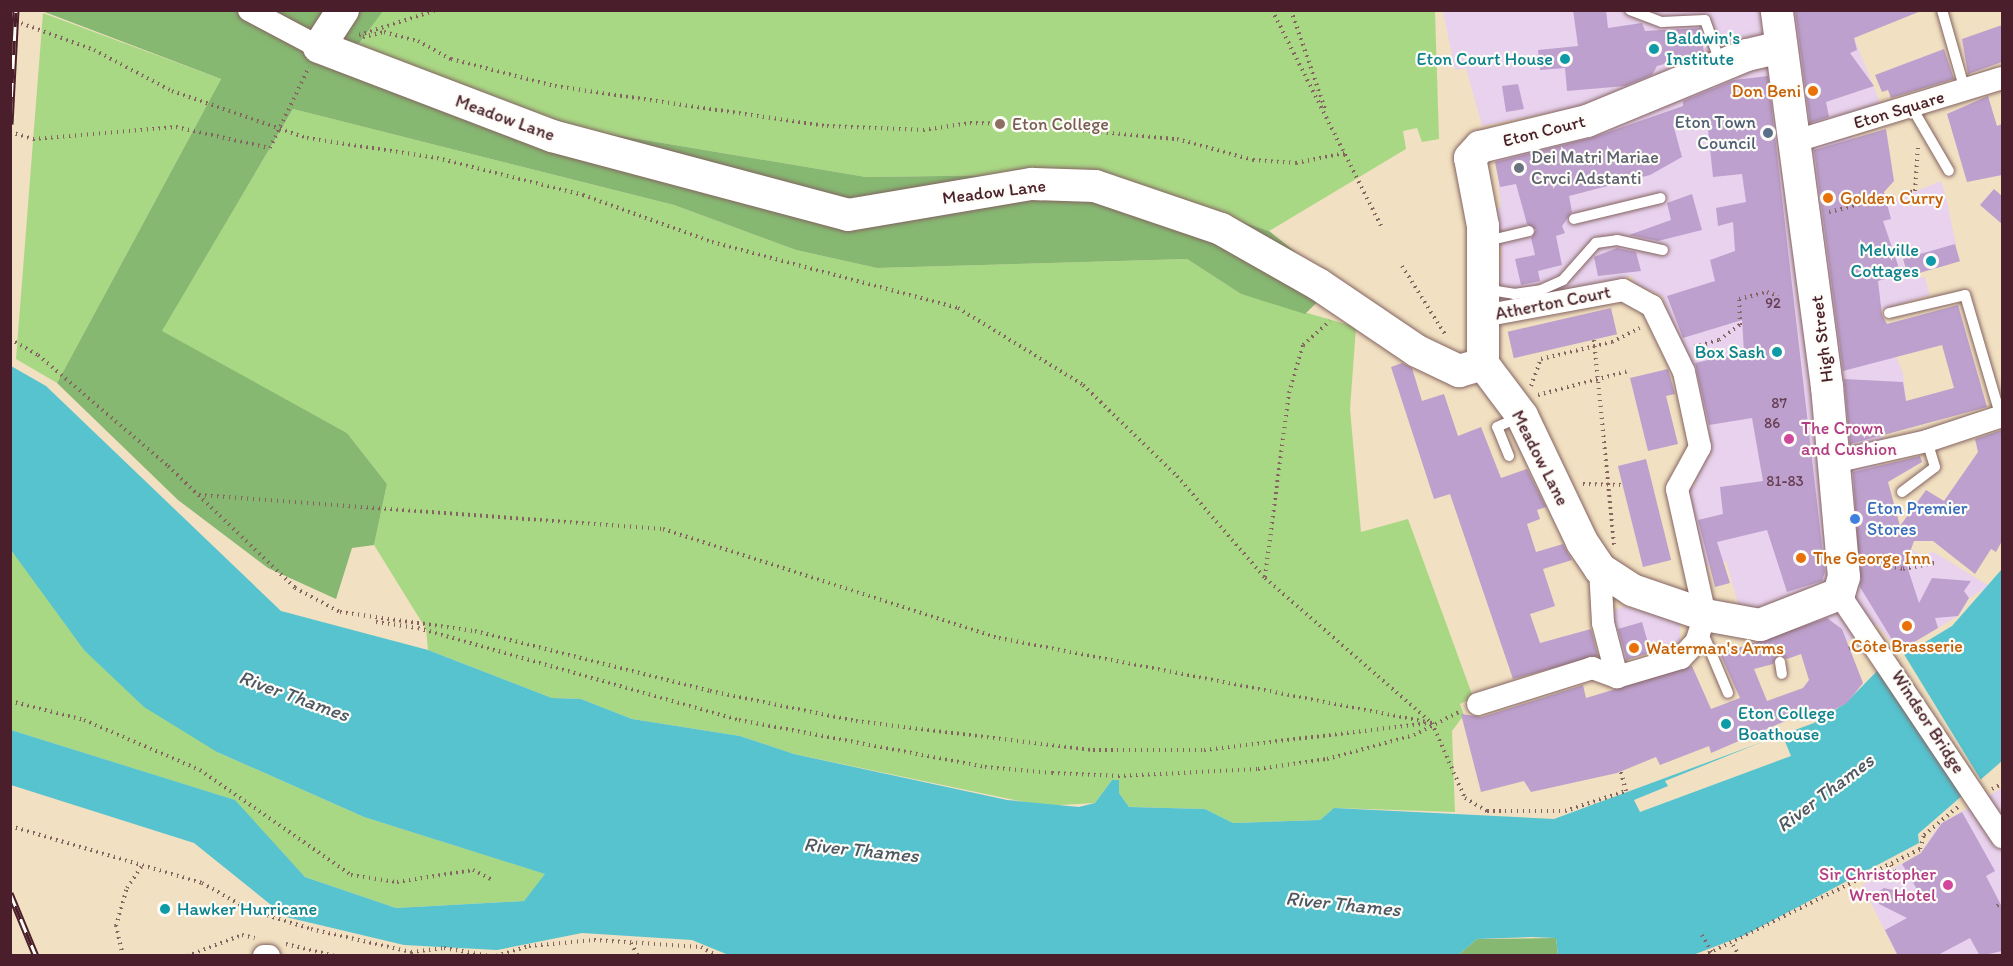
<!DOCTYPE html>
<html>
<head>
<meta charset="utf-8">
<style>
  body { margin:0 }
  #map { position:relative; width:2013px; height:966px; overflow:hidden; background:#f1e0c1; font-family:Itim,sans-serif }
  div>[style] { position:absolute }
  .built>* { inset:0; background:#e8d2ee }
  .green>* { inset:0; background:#a9d885 }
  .forest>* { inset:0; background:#86b872 }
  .water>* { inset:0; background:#56c3cf }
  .pier>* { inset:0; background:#f1e0c1 }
  .building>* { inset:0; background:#bda0cd; transform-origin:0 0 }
  .path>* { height:4px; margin-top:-2px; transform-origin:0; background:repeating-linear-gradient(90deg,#846360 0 1.5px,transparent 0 6px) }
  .roads { filter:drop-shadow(0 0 2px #846360) drop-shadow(0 0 2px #846360) }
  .lane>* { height:10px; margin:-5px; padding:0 5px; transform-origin:5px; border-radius:5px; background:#fff }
  .street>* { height:22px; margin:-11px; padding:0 11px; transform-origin:11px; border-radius:11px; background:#fff }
  .secondary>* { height:32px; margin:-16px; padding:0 16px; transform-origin:16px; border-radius:16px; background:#fff }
  .rail>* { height:7px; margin-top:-3.5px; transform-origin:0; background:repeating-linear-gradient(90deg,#fdfcf7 0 14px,#4a1f2b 0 28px); box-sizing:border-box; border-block:2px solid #4a1f2b }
  .path-bridge>* { height:4px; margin-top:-2px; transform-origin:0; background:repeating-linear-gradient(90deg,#846360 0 1.5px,transparent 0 6px) }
  .dots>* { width:16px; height:16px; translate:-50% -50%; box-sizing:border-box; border:3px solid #fdfcf7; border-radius:50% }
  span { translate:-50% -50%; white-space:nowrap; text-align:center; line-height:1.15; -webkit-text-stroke:4.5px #fdfcf7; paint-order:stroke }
  .number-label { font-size:15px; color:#673f54 }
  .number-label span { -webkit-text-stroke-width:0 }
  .culture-label { font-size:18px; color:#0d838f }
  .left { translate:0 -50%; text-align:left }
  .right { translate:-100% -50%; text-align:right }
  .food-label { font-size:18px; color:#c56008 }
  .street-label { font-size:18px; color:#4a1f2b }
  .service-label { font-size:18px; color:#4e5e75 }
  .education-label { font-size:18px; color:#785e54 }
  .worship-label { font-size:18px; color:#5b616d }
  .hotel-label { font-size:18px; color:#b23c85 }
  .shop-label { font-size:18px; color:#366cbe }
  .water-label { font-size:20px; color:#4e5864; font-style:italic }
  .frame { position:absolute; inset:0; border:12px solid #4a1f2b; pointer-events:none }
</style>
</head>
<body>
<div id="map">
  <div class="built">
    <div style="clip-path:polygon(1443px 11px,1917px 11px,1854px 38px,1883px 110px,1852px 135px,1868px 211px,1941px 181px,1946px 197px,1956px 245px,1903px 261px,1909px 279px,1925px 277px,1930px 295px,1877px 311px,1903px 373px,1906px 401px,1883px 422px,1884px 464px,1877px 464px,1906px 547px,1922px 555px,1934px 552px,1989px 586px,1969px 598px,1958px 616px,1899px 651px,1876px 624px,1846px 642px,1806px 655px,1795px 626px,1740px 611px,1726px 561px,1707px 566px,1683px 495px,1696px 483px,1702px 432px,1689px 367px,1662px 296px,1635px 284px,1632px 276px,1498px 311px,1502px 249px,1493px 216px,1501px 206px,1496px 160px,1601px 133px,1598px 103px,1482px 126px,1466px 68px,1455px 70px)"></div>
    <div style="clip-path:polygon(1624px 606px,1680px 622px,1680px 642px,1623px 661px,1609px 613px)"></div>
    <div style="clip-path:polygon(2002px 788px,2002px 955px,1897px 955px,1862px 885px,1920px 854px,1939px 825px)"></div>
  </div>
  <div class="green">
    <div style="clip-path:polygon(383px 10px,1435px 11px,1439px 139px,1422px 142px,1417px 128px,1403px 131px,1406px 149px,1269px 231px,1100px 174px,866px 177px,549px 124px,355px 50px)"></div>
    <div style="clip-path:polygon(43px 13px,221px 79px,57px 383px,16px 359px)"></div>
    <div style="clip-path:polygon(293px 109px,674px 205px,796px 250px,877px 268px,1187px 259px,1241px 294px,1356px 327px,1350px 409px,1361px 532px,1408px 519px,1473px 697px,1460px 704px,1464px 715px,1452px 731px,1455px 812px,1334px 808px,1320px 820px,1233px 823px,1205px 809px,1129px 807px,1119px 793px,1118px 780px,1112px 780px,1095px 803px,1043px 806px,794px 754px,740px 736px,632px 719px,581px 699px,552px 698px,428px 650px,426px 629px,374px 545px,387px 484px,347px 433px,161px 332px)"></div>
    <div style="clip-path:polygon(10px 550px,217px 752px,364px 817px,546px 874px,524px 901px,396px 908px,305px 877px,234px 800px,11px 730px)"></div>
  </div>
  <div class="forest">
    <div style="clip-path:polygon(42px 11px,383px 11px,355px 49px,549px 124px,866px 177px,1100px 174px,1269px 231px,1336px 284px,1305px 314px,1241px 294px,1187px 259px,877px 268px,796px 250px,674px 205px,293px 109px,162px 331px,347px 433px,387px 484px,374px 545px,352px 548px,336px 599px,268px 568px,178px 500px,57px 383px,221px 79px)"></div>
    <div style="clip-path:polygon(1556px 938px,1558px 955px,1457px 956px,1477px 939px)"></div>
    <div style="clip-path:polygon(786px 952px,829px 954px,835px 955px,774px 956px)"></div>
  </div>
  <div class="water">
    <div style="clip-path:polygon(11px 366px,46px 386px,281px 611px,428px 650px,552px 698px,581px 699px,632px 719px,740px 736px,794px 754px,1007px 800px,1079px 807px,1095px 803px,1112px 780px,1119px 780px,1119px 793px,1129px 807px,1205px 809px,1233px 823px,1320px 820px,1334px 808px,1554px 819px,1814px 723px,1846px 703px,1876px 672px,1952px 626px,2002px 569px,2002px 761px,1918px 834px,1919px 843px,1745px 935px,1693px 955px,1558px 955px,1556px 938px,1531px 937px,1477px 939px,1457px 956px,731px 956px,692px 940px,582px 933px,497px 950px,404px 945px,286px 917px,194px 843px,11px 785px,11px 730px,235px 800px,305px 877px,396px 908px,524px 901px,545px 874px,364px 817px,217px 752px,144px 707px,84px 650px,11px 550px)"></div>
  </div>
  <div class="pier">
    <div style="clip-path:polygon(1902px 651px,1981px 780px,1970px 792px,1880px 665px)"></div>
    <div style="clip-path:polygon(1782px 734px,1791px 756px,1640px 812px,1634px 800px,1668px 786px,1665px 781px)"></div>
  </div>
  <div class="building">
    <div style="clip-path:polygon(1573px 10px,1606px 10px,1608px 28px,1642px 23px,1645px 31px,1700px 28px,1704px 53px,1657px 66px,1652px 75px,1625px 86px,1567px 91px,1565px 68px,1540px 70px,1538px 50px,1578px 46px)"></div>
    <div style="clip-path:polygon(1795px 10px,1921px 10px,1921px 11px,1854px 38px,1857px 50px,1850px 53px,1874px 86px,1826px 102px,1829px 117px,1810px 123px)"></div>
    <div style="clip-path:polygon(2002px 25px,2002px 62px,1968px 74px,1962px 39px)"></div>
    <div style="clip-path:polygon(1944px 49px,1954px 79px,1891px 98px,1888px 90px,1882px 92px,1875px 75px)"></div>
    <div style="clip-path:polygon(1768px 76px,1825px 572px,1822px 581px,1787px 592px,1767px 530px,1717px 542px,1730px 583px,1715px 587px,1698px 520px,1723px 514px,1720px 487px,1763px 481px,1752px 418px,1709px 425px,1695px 363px,1744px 352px,1742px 320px,1683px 338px,1667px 296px,1715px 281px,1710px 260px,1735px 251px,1733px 222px,1718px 226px,1716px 208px,1746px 202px,1742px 174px,1713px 177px,1707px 120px,1673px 124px,1682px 157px,1650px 175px,1569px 196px,1572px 212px,1562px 226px,1565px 233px,1556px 236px,1562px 265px,1538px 271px,1540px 281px,1521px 285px,1515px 259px,1535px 255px,1531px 238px,1536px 230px,1527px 224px,1516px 184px,1500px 187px,1495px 162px,1591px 138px,1683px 106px,1683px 101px,1734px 80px)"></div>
    <div style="clip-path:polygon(1518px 84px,1524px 109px,1506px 112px,1502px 86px)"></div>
    <div style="clip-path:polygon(1988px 96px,1997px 126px,2002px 124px,2002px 175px,1967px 182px,1947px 114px)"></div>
    <div style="clip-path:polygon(1886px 129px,1894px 181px,1884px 192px,1891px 219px,1883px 221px,1901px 274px,1878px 281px,1882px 315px,1887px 324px,1958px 305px,1987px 407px,1850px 444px,1844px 379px,1903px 382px,1906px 401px,1954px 388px,1942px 345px,1843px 371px,1814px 150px)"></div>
    <div style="clip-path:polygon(1994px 189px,2002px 196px,2002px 224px,1980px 205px)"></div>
    <div style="clip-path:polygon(1692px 194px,1702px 230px,1658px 241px,1629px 235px,1671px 220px,1667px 203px)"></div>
    <div style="left:1955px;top:244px;width:18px;height:54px;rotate:74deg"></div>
    <div style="clip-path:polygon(1617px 248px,1636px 252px,1641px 271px,1598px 276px,1594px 257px)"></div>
    <div style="left:1611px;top:308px;width:27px;height:106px;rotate:77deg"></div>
    <div style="clip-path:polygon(1402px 363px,1412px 368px,1422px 401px,1444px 394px,1458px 436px,1481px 427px,1501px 478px,1527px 469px,1546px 507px,1537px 510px,1540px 519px,1527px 524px,1536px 552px,1563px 544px,1572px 560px,1543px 569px,1555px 606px,1530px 614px,1540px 643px,1591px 629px,1598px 656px,1513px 679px,1450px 494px,1434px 499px,1391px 367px)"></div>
    <div style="clip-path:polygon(1668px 369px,1675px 394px,1666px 396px,1678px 444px,1648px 451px,1630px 378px)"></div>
    <div style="clip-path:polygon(2002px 430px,2002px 541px,1996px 552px,1991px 549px,1975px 574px,1933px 541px,1914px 541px,1906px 563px,1919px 603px,1932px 578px,1971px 581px,1964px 591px,1969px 598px,1958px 616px,1935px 618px,1938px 628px,1899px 651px,1860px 587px,1853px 472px,1920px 456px,1922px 462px,1888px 482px,1900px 526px,1926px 490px,1944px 501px,1978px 452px,1975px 439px)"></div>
    <div style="left:1646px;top:459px;width:104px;height:29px;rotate:76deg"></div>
    <div style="clip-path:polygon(evenodd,1827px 618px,1842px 629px,1863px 683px,1847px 703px,1826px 714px,1814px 720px,1811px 710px,1711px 753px,1709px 746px,1660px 765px,1656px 757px,1617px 773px,1531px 792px,1524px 781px,1481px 792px,1461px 714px,1482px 717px,1583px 685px,1586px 698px,1692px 666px,1711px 709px,1740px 698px,1720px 654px,1827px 618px,1801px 654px,1809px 680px,1803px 688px,1767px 701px,1754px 669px,1773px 664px,1778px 655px,1787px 659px,1801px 654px)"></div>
    <div style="left:1642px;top:622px;width:32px;height:25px;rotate:74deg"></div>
    <div style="clip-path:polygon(1962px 812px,1995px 871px,1986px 876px,2002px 907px,2002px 951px,1980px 956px,1970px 938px,1936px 956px,1898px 956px,1885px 930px,1907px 918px,1879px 904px,1875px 894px,1884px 888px,1921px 896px,1902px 864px,1921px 853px,1942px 823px)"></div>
  </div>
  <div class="path">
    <div style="left:1272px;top:10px;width:242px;rotate:63.2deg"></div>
    <div style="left:1291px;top:10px;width:105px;rotate:71deg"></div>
    <div style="left:10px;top:19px;width:90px;rotate:20.3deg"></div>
    <div style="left:94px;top:50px;width:88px;rotate:27.7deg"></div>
    <div style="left:172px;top:91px;width:143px;rotate:19.2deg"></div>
    <div style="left:307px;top:138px;width:132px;rotate:8.7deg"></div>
    <div style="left:437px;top:158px;width:151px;rotate:14.2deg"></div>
    <div style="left:583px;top:195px;width:137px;rotate:20deg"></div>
    <div style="left:712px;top:242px;width:255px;rotate:15deg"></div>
    <div style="left:958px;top:308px;width:147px;rotate:31.6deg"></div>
    <div style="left:1083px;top:385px;width:131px;rotate:44.1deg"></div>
    <div style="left:1177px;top:476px;width:135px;rotate:49.2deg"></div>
    <div style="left:1265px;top:578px;width:221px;rotate:41deg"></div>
    <div style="left:1432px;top:723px;width:82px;rotate:66.3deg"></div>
    <div style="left:1465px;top:798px;width:26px;rotate:31deg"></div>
    <div style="left:1487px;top:811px;width:78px"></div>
    <div style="left:1565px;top:811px;width:64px;rotate:-18.2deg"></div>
    <div style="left:1626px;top:791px;width:20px;rotate:-105deg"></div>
    <div style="left:359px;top:35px;width:82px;rotate:-17.8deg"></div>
    <div style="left:363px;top:37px;width:22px;rotate:-13deg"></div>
    <div style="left:384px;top:32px;width:35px;rotate:15deg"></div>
    <div style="left:418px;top:41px;width:38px;rotate:29deg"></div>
    <div style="left:451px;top:59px;width:107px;rotate:14.6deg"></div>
    <div style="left:555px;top:86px;width:275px;rotate:8.4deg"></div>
    <div style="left:827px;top:126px;width:96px;rotate:2.4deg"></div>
    <div style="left:923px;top:130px;width:48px;rotate:-8.5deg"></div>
    <div style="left:970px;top:123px;width:47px;rotate:1.2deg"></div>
    <div style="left:1017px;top:124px;width:161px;rotate:5.4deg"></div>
    <div style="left:1177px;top:139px;width:79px;rotate:15.4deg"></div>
    <div style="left:1253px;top:160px;width:43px;rotate:4deg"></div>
    <div style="left:1296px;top:163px;width:50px;rotate:-11.5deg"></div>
    <div style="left:10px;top:132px;width:24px;rotate:17deg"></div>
    <div style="left:33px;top:139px;width:144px;rotate:-4.8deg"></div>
    <div style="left:176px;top:127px;width:96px;rotate:12.6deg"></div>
    <div style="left:270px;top:148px;width:90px;rotate:-64.3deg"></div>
    <div style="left:1829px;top:212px;width:89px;rotate:-13.7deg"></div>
    <div style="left:1915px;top:191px;width:44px;rotate:-86.1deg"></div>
    <div style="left:1402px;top:266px;width:83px;rotate:57.8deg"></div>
    <div style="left:10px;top:339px;width:32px;rotate:30deg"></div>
    <div style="left:38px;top:355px;width:171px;rotate:40.5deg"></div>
    <div style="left:168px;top:466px;width:176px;rotate:43.8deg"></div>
    <div style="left:295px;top:588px;width:51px;rotate:28.1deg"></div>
    <div style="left:340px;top:612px;width:136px;rotate:8deg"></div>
    <div style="left:475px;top:631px;width:243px;rotate:14.3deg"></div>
    <div style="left:710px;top:691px;width:149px;rotate:11.6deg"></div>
    <div style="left:856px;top:721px;width:239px;rotate:7deg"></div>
    <div style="left:1093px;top:750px;width:111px"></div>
    <div style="left:1204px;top:750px;width:230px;rotate:-6.8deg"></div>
    <div style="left:1594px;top:340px;width:206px;rotate:84.4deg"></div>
    <div style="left:1694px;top:347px;width:26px;rotate:-16deg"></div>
    <div style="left:1719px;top:340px;width:26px;rotate:-36deg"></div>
    <div style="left:1740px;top:325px;width:26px;rotate:-92deg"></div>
    <div style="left:1739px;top:299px;width:29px;rotate:-14deg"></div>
    <div style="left:1767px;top:292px;width:12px;rotate:20deg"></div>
    <div style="left:1531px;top:386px;width:29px;rotate:-70deg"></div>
    <div style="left:1541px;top:359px;width:73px;rotate:-13.5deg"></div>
    <div style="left:1612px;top:342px;width:31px;rotate:-27deg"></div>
    <div style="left:1538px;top:395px;width:93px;rotate:-14.9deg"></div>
    <div style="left:1583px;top:484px;width:40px;rotate:1.4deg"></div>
    <div style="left:199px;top:495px;width:465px;rotate:4.2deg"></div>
    <div style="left:663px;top:529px;width:353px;rotate:18deg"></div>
    <div style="left:999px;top:638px;width:437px;rotate:11.1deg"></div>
    <div style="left:1883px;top:565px;width:20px;rotate:11deg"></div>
    <div style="left:1903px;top:569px;width:33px;rotate:-11deg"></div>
    <div style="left:1265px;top:577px;width:186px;rotate:-82.6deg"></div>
    <div style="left:1289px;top:393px;width:50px;rotate:-73.7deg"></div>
    <div style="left:1303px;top:345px;width:36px;rotate:-42deg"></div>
    <div style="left:376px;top:622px;width:42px;rotate:8.1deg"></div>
    <div style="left:418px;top:628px;width:334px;rotate:16deg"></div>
    <div style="left:739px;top:720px;width:250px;rotate:10.8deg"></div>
    <div style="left:985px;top:767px;width:67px;rotate:5.1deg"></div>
    <div style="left:1052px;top:773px;width:66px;rotate:2.6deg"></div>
    <div style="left:1118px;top:776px;width:140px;rotate:-2.9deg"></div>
    <div style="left:1258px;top:769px;width:70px;rotate:-8.2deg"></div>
    <div style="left:1327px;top:759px;width:90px;rotate:-15.4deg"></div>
    <div style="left:1414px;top:735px;width:53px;rotate:-27.1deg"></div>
    <div style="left:10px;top:701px;width:76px;rotate:14.4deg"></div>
    <div style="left:84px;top:720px;width:126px;rotate:23.3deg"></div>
    <div style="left:200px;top:770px;width:184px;rotate:34.8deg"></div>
    <div style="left:351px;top:875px;width:47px;rotate:8.7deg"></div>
    <div style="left:397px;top:882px;width:77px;rotate:-9deg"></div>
    <div style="left:473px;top:870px;width:22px;rotate:27deg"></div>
    <div style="left:1992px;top:789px;width:11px;rotate:-27deg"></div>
    <div style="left:10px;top:826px;width:200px;rotate:16.5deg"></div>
    <div style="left:202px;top:883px;width:55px;rotate:29.4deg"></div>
    <div style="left:250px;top:910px;width:64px;rotate:17.3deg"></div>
    <div style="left:311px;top:929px;width:103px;rotate:13deg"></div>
    <div style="left:411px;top:952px;width:33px;rotate:-7deg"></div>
    <div style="left:444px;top:948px;width:47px;rotate:9.9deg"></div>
    <div style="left:1891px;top:865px;width:13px;rotate:63deg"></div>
    <div style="left:1997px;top:906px;width:6px;rotate:-39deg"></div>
    <div style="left:1702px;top:935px;width:20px;rotate:60deg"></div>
    <div style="left:631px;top:943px;width:15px;rotate:62deg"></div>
    <div style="left:286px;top:944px;width:50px;rotate:13.8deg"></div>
    <div style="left:1733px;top:945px;width:13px;rotate:61deg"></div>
    <div style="left:123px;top:956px;width:31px;rotate:-103deg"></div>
    <div style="left:116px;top:926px;width:40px;rotate:-74deg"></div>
    <div style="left:127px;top:888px;width:27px;rotate:-56deg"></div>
    <div style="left:187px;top:956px;width:59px;rotate:-20.9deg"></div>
    <div style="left:242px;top:935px;width:13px;rotate:13deg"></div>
    <div style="left:496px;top:956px;width:34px;rotate:-17deg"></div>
    <div style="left:529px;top:946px;width:65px;rotate:-5.3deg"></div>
    <div style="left:594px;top:940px;width:107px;rotate:3.7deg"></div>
    <div style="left:701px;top:947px;width:18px;rotate:29deg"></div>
    <div style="left:1703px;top:956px;width:242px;rotate:-26.2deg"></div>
    <div style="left:1920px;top:849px;width:15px;rotate:-74deg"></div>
    <div style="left:1924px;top:835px;width:45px;rotate:-39.6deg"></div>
  </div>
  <div class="roads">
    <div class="lane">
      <div style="left:1630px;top:10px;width:34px;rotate:21deg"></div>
      <div style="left:1662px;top:22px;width:43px;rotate:-2.7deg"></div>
      <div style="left:1705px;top:20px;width:45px;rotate:70.3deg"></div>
      <div style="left:1942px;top:10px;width:83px;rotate:74deg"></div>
      <div style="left:1911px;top:106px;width:75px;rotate:59.7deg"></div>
      <div style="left:1574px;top:219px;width:89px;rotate:-13.6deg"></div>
      <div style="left:1487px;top:241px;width:43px;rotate:-13.4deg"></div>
      <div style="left:1484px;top:289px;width:30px;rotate:9deg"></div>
      <div style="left:1514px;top:294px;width:27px;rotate:-8deg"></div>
      <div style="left:1541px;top:290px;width:24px;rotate:-24deg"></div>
      <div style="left:1563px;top:280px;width:50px;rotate:-48.3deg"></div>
      <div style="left:1596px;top:243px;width:21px;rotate:-8deg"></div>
      <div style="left:1617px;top:240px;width:47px;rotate:12.3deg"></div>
      <div style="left:1889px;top:313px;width:78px;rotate:-13.3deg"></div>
      <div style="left:1965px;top:295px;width:127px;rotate:73.6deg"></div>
      <div style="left:1509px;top:456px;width:31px;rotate:-112deg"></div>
      <div style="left:1497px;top:427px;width:24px;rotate:-24deg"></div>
      <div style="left:1902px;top:492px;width:41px;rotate:-37.1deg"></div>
      <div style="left:1935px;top:467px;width:27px;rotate:-107deg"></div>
      <div style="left:1702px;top:631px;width:67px;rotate:67.2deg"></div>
      <div style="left:1780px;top:662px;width:12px;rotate:81deg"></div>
    </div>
    <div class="street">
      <div style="left:249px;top:10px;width:79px;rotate:27.9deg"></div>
      <div style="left:1796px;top:141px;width:215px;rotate:-17deg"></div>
      <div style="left:1483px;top:316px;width:142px;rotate:-10.5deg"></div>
      <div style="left:1623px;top:290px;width:33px;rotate:29deg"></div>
      <div style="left:1652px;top:306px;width:73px;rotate:64.1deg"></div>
      <div style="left:1684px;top:372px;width:77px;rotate:78deg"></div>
      <div style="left:1700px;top:447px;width:48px;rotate:118.7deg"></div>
      <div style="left:1677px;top:489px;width:129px;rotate:77.5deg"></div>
      <div style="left:1705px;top:615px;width:28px;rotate:108deg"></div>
      <div style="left:1696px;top:642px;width:22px;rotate:133deg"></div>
      <div style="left:1681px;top:658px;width:67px;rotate:163.5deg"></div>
      <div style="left:1834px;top:462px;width:95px;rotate:-12.7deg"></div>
      <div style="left:1927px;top:441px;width:79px;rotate:-18.4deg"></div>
      <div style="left:1600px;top:569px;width:54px;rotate:86.8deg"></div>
      <div style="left:1603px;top:623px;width:56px;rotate:75.5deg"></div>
      <div style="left:1839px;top:594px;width:293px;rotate:56.1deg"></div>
      <div style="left:1478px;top:704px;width:120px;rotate:-17.5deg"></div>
      <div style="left:1592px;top:668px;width:27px;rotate:20deg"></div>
      <div style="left:264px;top:956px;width:5px"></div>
    </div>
    <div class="secondary">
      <div style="left:343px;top:10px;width:44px;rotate:123deg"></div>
      <div style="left:319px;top:47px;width:249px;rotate:20.9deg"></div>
      <div style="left:552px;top:136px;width:306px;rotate:14.9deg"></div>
      <div style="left:848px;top:215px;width:187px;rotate:-9.6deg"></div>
      <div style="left:1032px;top:184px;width:63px;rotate:1.8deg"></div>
      <div style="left:1095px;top:186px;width:133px;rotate:18.8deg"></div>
      <div style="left:1221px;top:229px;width:112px;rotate:29.6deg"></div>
      <div style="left:1318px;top:284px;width:120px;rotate:34.1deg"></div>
      <div style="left:1417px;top:351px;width:47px;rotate:25.5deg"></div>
      <div style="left:1459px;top:371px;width:25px;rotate:-16deg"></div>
      <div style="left:1483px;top:364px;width:65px;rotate:53.1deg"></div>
      <div style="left:1522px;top:416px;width:140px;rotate:64.5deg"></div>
      <div style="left:1582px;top:542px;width:32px;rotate:56deg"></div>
      <div style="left:1600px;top:569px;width:38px;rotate:33deg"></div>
      <div style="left:1632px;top:590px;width:77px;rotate:18.9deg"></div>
      <div style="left:1705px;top:615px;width:56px;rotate:10.3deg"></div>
      <div style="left:1760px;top:625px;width:85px;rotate:-21.4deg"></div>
      <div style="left:1839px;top:594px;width:18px;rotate:-74deg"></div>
      <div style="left:1844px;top:577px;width:191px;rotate:-95.1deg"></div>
      <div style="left:1827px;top:387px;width:380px;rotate:-97.6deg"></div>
      <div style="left:1483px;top:364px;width:138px;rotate:-90deg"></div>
      <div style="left:1483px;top:226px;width:69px;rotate:-100.8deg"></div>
      <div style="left:1470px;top:158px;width:15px;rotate:-48deg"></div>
      <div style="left:1480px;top:147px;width:110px;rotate:-13.7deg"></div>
      <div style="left:1587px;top:121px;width:173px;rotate:-22.4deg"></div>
      <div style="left:1747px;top:55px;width:35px;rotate:-13deg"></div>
    </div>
  </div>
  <div class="rail">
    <div style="left:10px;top:124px;width:114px;rotate:-87deg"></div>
    <div style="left:10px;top:893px;width:68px;rotate:67.6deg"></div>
  </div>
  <div class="path-bridge">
    <div style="left:1849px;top:649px;width:12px;rotate:-20deg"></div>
  </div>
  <div class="dots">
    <div style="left:1654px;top:49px;background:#0f9aa8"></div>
    <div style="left:1565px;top:59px;background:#0f9aa8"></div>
    <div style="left:1813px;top:91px;background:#e8710a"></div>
    <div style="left:1000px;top:124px;background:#8d6e63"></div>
    <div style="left:1768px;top:133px;background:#5c6f8a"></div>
    <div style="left:1519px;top:168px;background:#6b7280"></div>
    <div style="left:1828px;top:198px;background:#e8710a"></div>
    <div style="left:1931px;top:261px;background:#0f9aa8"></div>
    <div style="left:1777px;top:352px;background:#0f9aa8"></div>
    <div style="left:1789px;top:439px;background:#d1479c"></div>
    <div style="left:1855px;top:519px;background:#3f7fe0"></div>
    <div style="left:1801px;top:558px;background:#e8710a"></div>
    <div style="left:1907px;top:626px;background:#e8710a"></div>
    <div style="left:1634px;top:648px;background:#e8710a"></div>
    <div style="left:1726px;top:724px;background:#0f9aa8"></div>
    <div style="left:1948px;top:885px;background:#d1479c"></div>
    <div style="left:165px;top:909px;background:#0f9aa8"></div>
  </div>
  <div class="number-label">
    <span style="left:1773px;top:304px">92</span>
    <span style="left:1779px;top:404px">87</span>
    <span style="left:1772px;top:424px">86</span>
    <span style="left:1785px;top:482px">81-83</span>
  </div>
  <div class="culture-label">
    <span class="left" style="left:1666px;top:49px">Baldwin's<br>Institute</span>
    <span class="right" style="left:1553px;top:59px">Eton Court House</span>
    <span class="right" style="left:1919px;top:261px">Melville<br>Cottages</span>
    <span class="right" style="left:1765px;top:352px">Box Sash</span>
    <span class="left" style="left:1738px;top:724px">Eton College<br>Boathouse</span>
    <span class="left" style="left:177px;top:909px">Hawker Hurricane</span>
  </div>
  <div class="food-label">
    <span class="right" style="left:1801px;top:91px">Don Beni</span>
    <span class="left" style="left:1840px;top:198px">Golden Curry</span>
    <span class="left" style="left:1813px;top:558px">The George Inn</span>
    <span style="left:1907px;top:646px">Côte Brasserie</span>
    <span class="left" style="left:1646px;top:648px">Waterman's Arms</span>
  </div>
  <div class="street-label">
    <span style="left:1899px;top:110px;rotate:-17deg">Eton Square</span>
    <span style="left:505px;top:118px;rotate:20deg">Meadow Lane</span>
    <span style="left:1544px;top:131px;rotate:-14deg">Eton Court</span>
    <span style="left:994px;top:192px;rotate:-7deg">Meadow Lane</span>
    <span style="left:1553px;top:303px;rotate:-11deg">Atherton Court</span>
    <span style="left:1822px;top:339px;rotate:-97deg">High Street</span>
    <span style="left:1540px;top:458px;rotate:63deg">Meadow Lane</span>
    <span style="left:1928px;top:722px;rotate:57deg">Windsor Bridge</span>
  </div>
  <div class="service-label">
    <span class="right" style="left:1756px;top:133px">Eton Town<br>Council</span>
  </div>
  <div class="education-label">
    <span class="left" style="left:1012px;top:124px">Eton College</span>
  </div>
  <div class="worship-label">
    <span class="left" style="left:1531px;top:168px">Dei Matri Mariae<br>Crvci Adstanti</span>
  </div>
  <div class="hotel-label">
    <span class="left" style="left:1801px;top:439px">The Crown<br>and Cushion</span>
    <span class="right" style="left:1936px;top:885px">Sir Christopher<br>Wren Hotel</span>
  </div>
  <div class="shop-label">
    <span class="left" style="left:1867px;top:519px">Eton Premier<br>Stores</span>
  </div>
  <div class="water-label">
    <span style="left:294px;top:696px;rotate:20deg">River Thames</span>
    <span style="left:1825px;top:793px;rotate:-37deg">River Thames</span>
    <span style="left:861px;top:850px;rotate:6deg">River Thames</span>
    <span style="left:1343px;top:904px;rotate:6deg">River Thames</span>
  </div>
  <div class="frame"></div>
</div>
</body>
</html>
